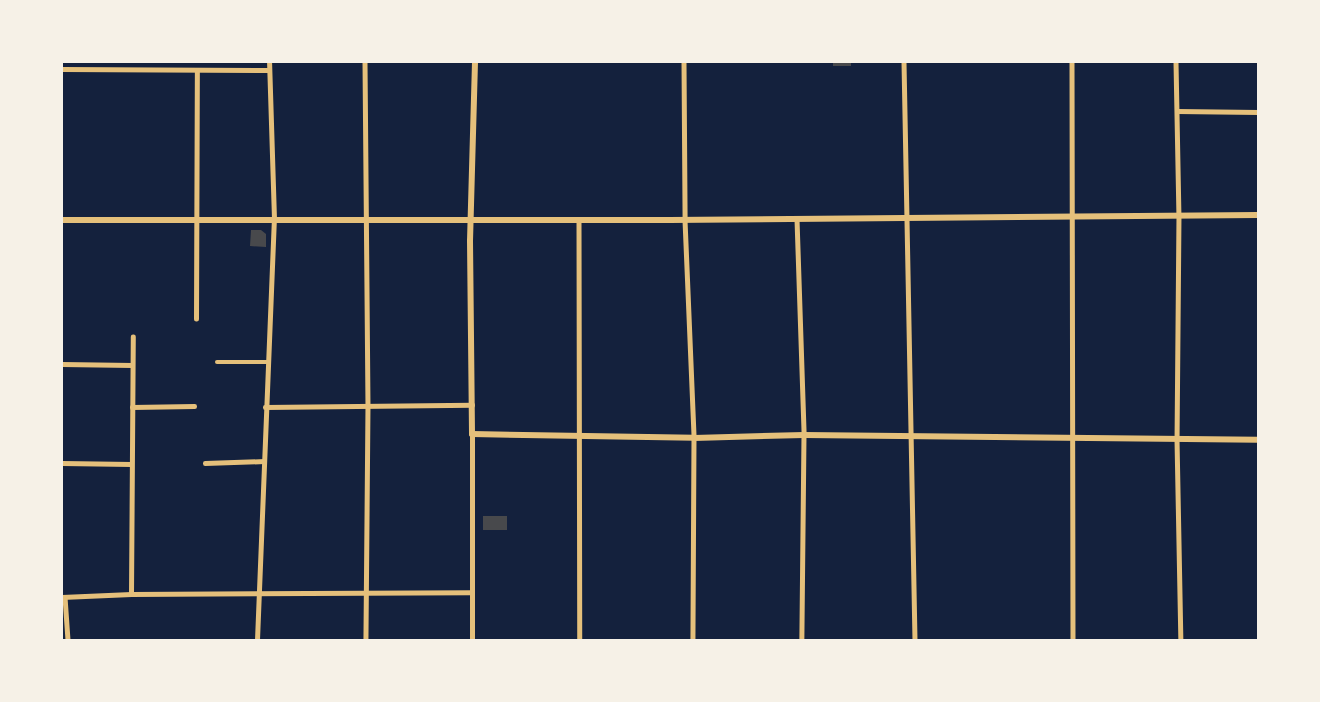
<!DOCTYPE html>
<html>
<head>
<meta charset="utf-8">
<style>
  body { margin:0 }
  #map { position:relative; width:1320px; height:702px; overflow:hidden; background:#14213d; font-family:"Zilla Slab",serif }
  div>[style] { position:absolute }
  .building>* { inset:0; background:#48494c; transform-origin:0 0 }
  .minor>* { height:4.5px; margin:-2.25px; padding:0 2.25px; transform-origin:2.25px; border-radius:2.25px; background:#e5c07b }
  .tertiary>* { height:6px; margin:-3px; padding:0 3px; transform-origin:3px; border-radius:3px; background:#e5c07b }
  span { translate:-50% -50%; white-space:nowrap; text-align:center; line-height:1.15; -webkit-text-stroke:5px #f6f1e7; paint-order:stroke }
  .frame { position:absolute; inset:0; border:63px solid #f6f1e7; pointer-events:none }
</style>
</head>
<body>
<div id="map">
  <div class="building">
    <div style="left:833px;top:62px;width:18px;height:4px"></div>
    <div style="clip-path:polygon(251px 230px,261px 230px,266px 234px,266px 247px,250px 246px)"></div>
    <div style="left:507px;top:516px;width:14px;height:24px;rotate:90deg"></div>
  </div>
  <div class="minor">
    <div style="left:365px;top:62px;width:343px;rotate:89.5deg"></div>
    <div style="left:368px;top:405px;width:235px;rotate:90.5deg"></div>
    <div style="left:684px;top:62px;width:158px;rotate:89.6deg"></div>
    <div style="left:685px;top:220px;width:218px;rotate:87.6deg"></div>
    <div style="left:694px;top:438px;width:202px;rotate:90.3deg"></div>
    <div style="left:904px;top:62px;width:578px;rotate:88.91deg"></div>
    <div style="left:1072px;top:62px;width:578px;rotate:89.9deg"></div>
    <div style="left:1176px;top:62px;width:153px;rotate:88.9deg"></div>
    <div style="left:1179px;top:215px;width:224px;rotate:90.5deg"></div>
    <div style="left:1177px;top:439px;width:201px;rotate:88.9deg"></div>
    <div style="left:62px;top:69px;width:207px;rotate:0.3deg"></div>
    <div style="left:1177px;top:111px;width:81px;rotate:0.7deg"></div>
    <div style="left:579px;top:219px;width:421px;rotate:89.9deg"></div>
    <div style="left:797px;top:219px;width:216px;rotate:88.1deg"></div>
    <div style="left:804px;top:435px;width:205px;rotate:90.6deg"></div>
    <div style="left:196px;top:319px;width:248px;rotate:-89.8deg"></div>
    <div style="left:217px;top:362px;width:50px"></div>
    <div style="left:62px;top:364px;width:70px;rotate:0.8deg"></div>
    <div style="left:132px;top:407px;width:62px;rotate:-0.9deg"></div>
    <div style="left:265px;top:407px;width:207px;rotate:-0.6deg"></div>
    <div style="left:62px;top:463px;width:69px;rotate:0.8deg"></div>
    <div style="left:205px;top:463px;width:59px;rotate:-1.9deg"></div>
    <div style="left:131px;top:594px;width:257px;rotate:-89.6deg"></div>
    <div style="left:62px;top:597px;width:69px;rotate:-2.5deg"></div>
    <div style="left:131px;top:594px;width:340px;rotate:-0.3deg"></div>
    <div style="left:65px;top:597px;width:43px;rotate:86deg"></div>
    <div style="left:257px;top:640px;width:421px;rotate:-87.7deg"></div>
    <div style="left:274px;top:219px;width:157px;rotate:-91.8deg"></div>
    <div style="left:472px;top:640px;width:206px;rotate:-90deg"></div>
  </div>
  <div class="tertiary">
    <div style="left:475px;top:62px;width:179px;rotate:91.6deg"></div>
    <div style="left:470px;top:241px;width:193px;rotate:89.4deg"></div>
    <div style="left:472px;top:434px;width:222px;rotate:1deg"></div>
    <div style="left:694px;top:438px;width:110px;rotate:-1.6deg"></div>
    <div style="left:804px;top:435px;width:454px;rotate:0.6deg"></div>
    <div style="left:62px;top:220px;width:608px"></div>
    <div style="left:670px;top:220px;width:588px;rotate:-0.49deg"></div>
  </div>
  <div class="frame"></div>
</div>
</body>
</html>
